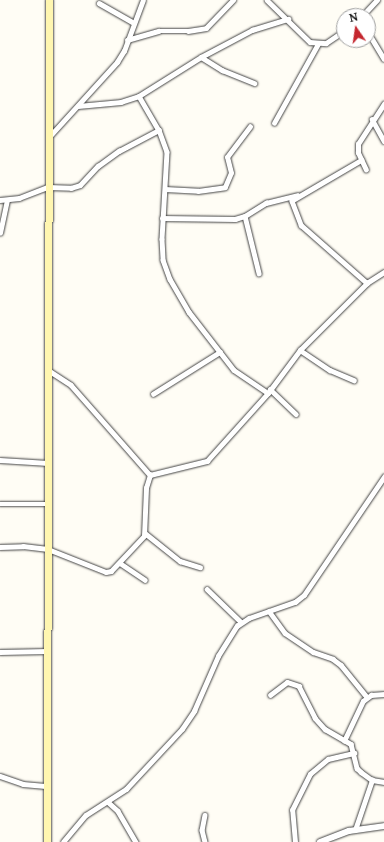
<!DOCTYPE html>
<html>
<head>
<meta charset="utf-8">
<style>
  body { margin:0 }
  #map { position:relative; width:384px; height:842px; overflow:hidden; background:#fffdf5; font-family:Lora,serif }
  div>[style] { position:absolute }
  .roads { filter:drop-shadow(0 0 1px #444) drop-shadow(0 0 1px #444) }
  .minor>* { height:4.5px; margin:-2.25px; padding:0 2.25px; transform-origin:2.25px; border-radius:2.25px; background:#fff }
  .tertiary>* { height:6px; margin:-3px; padding:0 3px; transform-origin:3px; border-radius:3px; background:#fff }
  .secondary>* { height:7px; margin:-3.5px; padding:0 3.5px; transform-origin:3.5px; border-radius:3.5px; background:#fff6b0 }
  span { translate:-50% -50%; white-space:nowrap; text-align:center; line-height:1.15; -webkit-text-stroke:4px #fff; paint-order:stroke }
  .north { position:absolute; left:336px; top:8px; width:40px; height:40px; box-sizing:border-box; background:#fff; border:1px solid #a0a0a0; border-radius:50%; rotate:347deg; font-size:11px; font-weight:700; line-height:16px; text-align:center; color:#111 }
  .north::after { content:''; display:block; margin:auto; width:14px; height:18px; background:#c4262e; clip-path:polygon(50% 0,100% 100%,50% 72%,0 100%) }
</style>
</head>
<body>
<div id="map">
  <div class="roads">
    <div class="minor">
      <div style="left:267px;top:0;width:60px;rotate:44.3deg"></div>
      <div style="left:310px;top:42px;width:16px;rotate:4deg"></div>
      <div style="left:326px;top:43px;width:22px;rotate:-34deg"></div>
      <div style="left:99px;top:3px;width:40px;rotate:29.7deg"></div>
      <div style="left:362px;top:16px;width:22px;rotate:-47deg"></div>
      <div style="left:368px;top:32px;width:31px;rotate:59deg"></div>
      <div style="left:127px;top:40px;width:33px;rotate:-16deg"></div>
      <div style="left:159px;top:31px;width:29px"></div>
      <div style="left:188px;top:31px;width:18px;rotate:-9deg"></div>
      <div style="left:206px;top:28px;width:39px;rotate:-46deg"></div>
      <div style="left:201px;top:57px;width:25px;rotate:32deg"></div>
      <div style="left:222px;top:70px;width:35px;rotate:22deg"></div>
      <div style="left:139px;top:96px;width:39px;rotate:60deg"></div>
      <div style="left:159px;top:130px;width:23px;rotate:70deg"></div>
      <div style="left:167px;top:152px;width:87px;rotate:93.3deg"></div>
      <div style="left:162px;top:239px;width:21px;rotate:87deg"></div>
      <div style="left:163px;top:260px;width:20px;rotate:70deg"></div>
      <div style="left:170px;top:279px;width:38px;rotate:60deg"></div>
      <div style="left:189px;top:312px;width:73px;rotate:52.2deg"></div>
      <div style="left:234px;top:370px;width:41px;rotate:34.1deg"></div>
      <div style="left:78px;top:106px;width:43px;rotate:-5.3deg"></div>
      <div style="left:121px;top:102px;width:19px;rotate:-18deg"></div>
      <div style="left:139px;top:96px;width:73px;rotate:-32.2deg"></div>
      <div style="left:201px;top:57px;width:58px;rotate:-27.9deg"></div>
      <div style="left:252px;top:30px;width:38px;rotate:-17deg"></div>
      <div style="left:372px;top:119px;width:25px;rotate:61deg"></div>
      <div style="left:274px;top:123px;width:90px;rotate:-60.9deg"></div>
      <div style="left:50px;top:136px;width:100px;rotate:-47.8deg"></div>
      <div style="left:117px;top:62px;width:13px;rotate:-58deg"></div>
      <div style="left:124px;top:51px;width:54px;rotate:-69.6deg"></div>
      <div style="left:362px;top:160px;width:81px;rotate:149.6deg"></div>
      <div style="left:292px;top:201px;width:26px;rotate:69deg"></div>
      <div style="left:301px;top:225px;width:88px;rotate:41.3deg"></div>
      <div style="left:366px;top:170px;width:19px;rotate:-115deg"></div>
      <div style="left:358px;top:153px;width:9px;rotate:-90deg"></div>
      <div style="left:358px;top:144px;width:48px;rotate:-57deg"></div>
      <div style="left:165px;top:189px;width:33px;rotate:3deg"></div>
      <div style="left:198px;top:191px;width:27px;rotate:-8deg"></div>
      <div style="left:225px;top:187px;width:15px;rotate:-67deg"></div>
      <div style="left:231px;top:173px;width:16px;rotate:-104deg"></div>
      <div style="left:227px;top:157px;width:38px;rotate:-53deg"></div>
      <div style="left:0;top:200px;width:19px;rotate:-6deg"></div>
      <div style="left:19px;top:198px;width:31px;rotate:-21deg"></div>
      <div style="left:48px;top:187px;width:23px;rotate:2deg"></div>
      <div style="left:71px;top:188px;width:9px;rotate:-18deg"></div>
      <div style="left:80px;top:185px;width:26px;rotate:-47deg"></div>
      <div style="left:98px;top:166px;width:26px;rotate:-36deg"></div>
      <div style="left:119px;top:151px;width:45px;rotate:-27.7deg"></div>
      <div style="left:245px;top:216px;width:59px;rotate:76.2deg"></div>
      <div style="left:162px;top:218px;width:73px;rotate:0.8deg"></div>
      <div style="left:235px;top:219px;width:10px;rotate:-17deg"></div>
      <div style="left:245px;top:216px;width:25px;rotate:-32deg"></div>
      <div style="left:266px;top:203px;width:32px;rotate:-14deg"></div>
      <div style="left:0;top:233px;width:33px;rotate:-78deg"></div>
      <div style="left:300px;top:350px;width:36px;rotate:34deg"></div>
      <div style="left:330px;top:370px;width:26px;rotate:23deg"></div>
      <div style="left:48px;top:370px;width:27px;rotate:33deg"></div>
      <div style="left:71px;top:385px;width:120px;rotate:48.7deg"></div>
      <div style="left:270px;top:389px;width:36px;rotate:44deg"></div>
      <div style="left:153px;top:394px;width:79px;rotate:-32.1deg"></div>
      <div style="left:0;top:460px;width:48px;rotate:3.6deg"></div>
      <div style="left:0;top:504px;width:48px"></div>
      <div style="left:145px;top:533px;width:45px;rotate:38.7deg"></div>
      <div style="left:180px;top:561px;width:21px;rotate:17deg"></div>
      <div style="left:0;top:547px;width:23px;rotate:-2deg"></div>
      <div style="left:23px;top:546px;width:25px;rotate:7deg"></div>
      <div style="left:48px;top:549px;width:62px;rotate:21.6deg"></div>
      <div style="left:106px;top:572px;width:5px;rotate:-11deg"></div>
      <div style="left:111px;top:571px;width:48px;rotate:-46.7deg"></div>
      <div style="left:144px;top:536px;width:48px;rotate:-87.6deg"></div>
      <div style="left:146px;top:488px;width:14px;rotate:-73deg"></div>
      <div style="left:150px;top:475px;width:59px;rotate:-13.8deg"></div>
      <div style="left:207px;top:461px;width:91px;rotate:-48.1deg"></div>
      <div style="left:268px;top:393px;width:54px;rotate:-53.3deg"></div>
      <div style="left:300px;top:350px;width:95px;rotate:-45deg"></div>
      <div style="left:367px;top:283px;width:20px;rotate:-33deg"></div>
      <div style="left:120px;top:563px;width:30px;rotate:34deg"></div>
      <div style="left:207px;top:589px;width:47px;rotate:44.1deg"></div>
      <div style="left:269px;top:611px;width:27px;rotate:54deg"></div>
      <div style="left:285px;top:633px;width:34px;rotate:34deg"></div>
      <div style="left:313px;top:652px;width:21px;rotate:19deg"></div>
      <div style="left:333px;top:659px;width:10px;rotate:37deg"></div>
      <div style="left:341px;top:665px;width:41px;rotate:50.9deg"></div>
      <div style="left:0;top:652px;width:47px;rotate:-1.2deg"></div>
      <div style="left:270px;top:695px;width:21px;rotate:-37deg"></div>
      <div style="left:287px;top:682px;width:13px;rotate:18deg"></div>
      <div style="left:299px;top:686px;width:36px;rotate:63deg"></div>
      <div style="left:315px;top:718px;width:15px;rotate:48deg"></div>
      <div style="left:325px;top:729px;width:30px;rotate:30deg"></div>
      <div style="left:351px;top:744px;width:25px;rotate:76deg"></div>
      <div style="left:357px;top:768px;width:6px;rotate:45deg"></div>
      <div style="left:361px;top:772px;width:14px;rotate:36deg"></div>
      <div style="left:372px;top:780px;width:12px;rotate:9deg"></div>
      <div style="left:344px;top:741px;width:44px;rotate:-64.6deg"></div>
      <div style="left:363px;top:701px;width:10px;rotate:-37deg"></div>
      <div style="left:371px;top:695px;width:13px;rotate:-4deg"></div>
      <div style="left:0;top:776px;width:24px;rotate:19deg"></div>
      <div style="left:23px;top:784px;width:25px;rotate:5deg"></div>
      <div style="left:108px;top:802px;width:13px;rotate:42deg"></div>
      <div style="left:118px;top:811px;width:36px;rotate:60deg"></div>
      <div style="left:205px;top:815px;width:15px;rotate:101deg"></div>
      <div style="left:202px;top:830px;width:12px;rotate:76deg"></div>
      <div style="left:355px;top:830px;width:53px;rotate:-71.2deg"></div>
      <div style="left:63px;top:842px;width:35px;rotate:-50deg"></div>
      <div style="left:86px;top:815px;width:48px;rotate:-33deg"></div>
      <div style="left:126px;top:789px;width:82px;rotate:-47deg"></div>
      <div style="left:182px;top:729px;width:22px;rotate:-56deg"></div>
      <div style="left:194px;top:711px;width:60px;rotate:-66.4deg"></div>
      <div style="left:218px;top:656px;width:36px;rotate:-58deg"></div>
      <div style="left:237px;top:626px;width:14px;rotate:-34deg"></div>
      <div style="left:249px;top:618px;width:49px;rotate:-19.2deg"></div>
      <div style="left:295px;top:602px;width:11px;rotate:-38deg"></div>
      <div style="left:304px;top:595px;width:143px;rotate:-55.9deg"></div>
      <div style="left:295px;top:842px;width:32px;rotate:-95deg"></div>
      <div style="left:292px;top:810px;width:40px;rotate:-63.4deg"></div>
      <div style="left:310px;top:774px;width:23px;rotate:-40deg"></div>
      <div style="left:328px;top:759px;width:27px;rotate:-13deg"></div>
    </div>
    <div class="tertiary">
      <div style="left:320px;top:842px;width:31px;rotate:-21deg"></div>
      <div style="left:349px;top:831px;width:35px;rotate:-8deg"></div>
    </div>
    <div class="secondary">
      <div style="left:47px;top:842px;width:842px;rotate:-89.86deg"></div>
    </div>
  </div>
  <div class="north">N</div>
</div>
</body>
</html>
